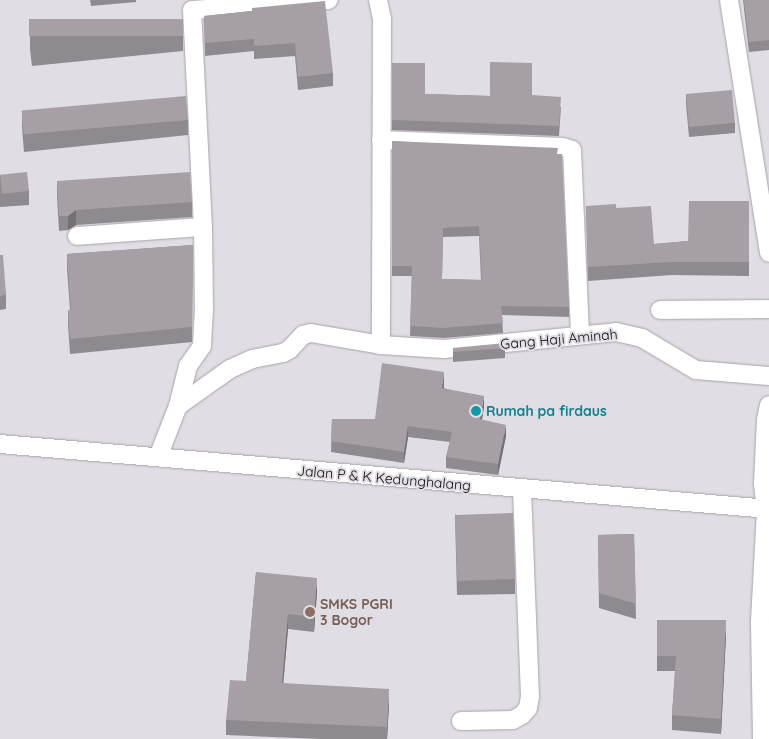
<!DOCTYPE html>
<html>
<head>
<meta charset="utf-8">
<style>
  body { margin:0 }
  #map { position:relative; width:769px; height:739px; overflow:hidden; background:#e1dde4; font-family:Quicksand,sans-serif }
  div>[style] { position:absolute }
  .roads { filter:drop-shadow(0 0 1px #a7a3a9) drop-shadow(0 0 1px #a7a3a9) }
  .street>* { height:18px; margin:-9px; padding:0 9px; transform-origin:9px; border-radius:9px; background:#fff }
  .wall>* { inset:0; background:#8f8a8f }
  .shaded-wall>* { inset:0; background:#747074 }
  .building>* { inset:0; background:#a6a0a6; transform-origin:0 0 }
  .dots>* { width:14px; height:14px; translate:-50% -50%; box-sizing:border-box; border:2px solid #e1dde4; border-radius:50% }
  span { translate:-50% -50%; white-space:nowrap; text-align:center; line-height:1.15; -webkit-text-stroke:4px #e1dde4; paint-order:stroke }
  .street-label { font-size:14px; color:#0c0b0d }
  .culture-label { font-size:14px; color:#0d838f; font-weight:700 }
  .left { translate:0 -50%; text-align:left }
  .education-label { font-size:14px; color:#785e54; font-weight:700 }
</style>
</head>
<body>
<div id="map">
  <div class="roads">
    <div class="street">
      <div style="left:378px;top:0;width:19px;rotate:78deg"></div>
      <div style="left:382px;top:19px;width:326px;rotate:90.2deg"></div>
      <div style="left:729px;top:0;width:256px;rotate:81deg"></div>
      <div style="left:381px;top:140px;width:182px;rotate:2.2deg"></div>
      <div style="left:563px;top:147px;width:9px;rotate:18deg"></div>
      <div style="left:572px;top:150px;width:184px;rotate:87.5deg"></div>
      <div style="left:77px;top:236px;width:126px;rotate:-4.1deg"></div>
      <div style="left:660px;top:310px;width:109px;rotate:-0.5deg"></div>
      <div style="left:178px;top:406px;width:41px;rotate:-76deg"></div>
      <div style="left:188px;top:366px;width:24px;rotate:-55deg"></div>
      <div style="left:202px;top:346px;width:35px;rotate:-87deg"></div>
      <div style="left:204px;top:311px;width:84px;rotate:-90.7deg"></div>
      <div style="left:203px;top:227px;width:217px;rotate:-92.9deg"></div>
      <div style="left:192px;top:10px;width:137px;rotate:-4.2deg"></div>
      <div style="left:0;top:444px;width:772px;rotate:4.83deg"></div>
      <div style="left:158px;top:457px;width:55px;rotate:-68.6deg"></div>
      <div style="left:178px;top:406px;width:64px;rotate:-35.4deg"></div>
      <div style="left:230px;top:369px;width:24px;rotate:-24deg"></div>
      <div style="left:252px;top:359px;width:32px;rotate:-11deg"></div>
      <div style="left:283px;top:353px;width:7px;rotate:-27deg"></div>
      <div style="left:289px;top:350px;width:21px;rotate:-47deg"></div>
      <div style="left:303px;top:335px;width:8px;rotate:-14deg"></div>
      <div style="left:311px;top:333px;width:71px;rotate:9.7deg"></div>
      <div style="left:381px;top:345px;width:63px;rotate:3.6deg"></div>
      <div style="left:444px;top:349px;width:173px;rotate:-5.6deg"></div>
      <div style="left:616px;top:332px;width:27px;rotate:13deg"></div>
      <div style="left:642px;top:338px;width:63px;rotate:30.7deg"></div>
      <div style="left:696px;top:370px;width:73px;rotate:4.7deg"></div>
      <div style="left:461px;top:721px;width:52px;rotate:-1.1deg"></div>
      <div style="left:513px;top:720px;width:10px;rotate:-29deg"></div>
      <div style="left:522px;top:715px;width:9px;rotate:-49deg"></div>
      <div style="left:528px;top:708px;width:11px;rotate:-80deg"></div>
      <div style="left:530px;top:697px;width:207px;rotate:-92.2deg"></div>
      <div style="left:762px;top:739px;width:118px;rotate:-91deg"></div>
      <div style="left:760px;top:621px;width:112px;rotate:-86.9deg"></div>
      <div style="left:766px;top:509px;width:26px;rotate:-97deg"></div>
      <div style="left:763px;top:483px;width:63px;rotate:-87.3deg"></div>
      <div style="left:766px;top:420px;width:15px;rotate:-79deg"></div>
    </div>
  </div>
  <div class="wall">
    <div style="clip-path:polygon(90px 0,136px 0,136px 2px,91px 6px)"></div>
    <div style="clip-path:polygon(743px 0,769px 0,769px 50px,749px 52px)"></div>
    <div style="clip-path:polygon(252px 8px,333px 73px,333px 86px,298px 90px,295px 56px,254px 59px,254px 51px,205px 56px,204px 16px,252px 11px)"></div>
    <div style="clip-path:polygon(30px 34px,183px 36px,183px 51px,32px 66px,30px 49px)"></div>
    <div style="clip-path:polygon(392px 63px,425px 94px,490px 96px,532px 95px,561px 107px,559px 136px,392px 130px)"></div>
    <div style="clip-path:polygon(686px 94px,735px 123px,735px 133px,689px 137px,686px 104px)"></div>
    <div style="clip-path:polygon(22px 112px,188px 120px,188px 135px,24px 152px,22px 127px)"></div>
    <div style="clip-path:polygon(evenodd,392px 141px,558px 154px,569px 307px,569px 317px,502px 315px,503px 333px,444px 338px,410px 336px,412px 276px,392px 276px,392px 141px,479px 236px,481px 280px,442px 279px,443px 237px,479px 236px)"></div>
    <div style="clip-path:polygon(0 175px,29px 191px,29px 205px,0 207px)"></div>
    <div style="clip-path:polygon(57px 181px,192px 202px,192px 217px,76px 225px,68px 230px,59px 231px,57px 196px)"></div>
    <div style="clip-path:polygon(749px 201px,749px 276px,672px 275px,588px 281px,586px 206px,616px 208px,654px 244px,688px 241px)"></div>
    <div style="clip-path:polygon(193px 245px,192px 342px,70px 354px,68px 325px,68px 310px,70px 310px,67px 269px,67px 254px)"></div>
    <div style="clip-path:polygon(0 255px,6px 295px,6px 309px,0 310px)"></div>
    <div style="clip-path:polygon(453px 348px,505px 348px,505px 358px,453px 362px)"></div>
    <div style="clip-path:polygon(444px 383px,444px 388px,484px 407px,482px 420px,506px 436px,498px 475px,446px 468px,446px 457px,450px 442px,408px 437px,404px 463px,331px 452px,332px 419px,375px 419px)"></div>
    <div style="clip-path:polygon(455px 514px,515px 579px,515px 594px,457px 595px)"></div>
    <div style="clip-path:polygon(634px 534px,636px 619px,599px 608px,598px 535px)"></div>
    <div style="clip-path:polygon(256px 572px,317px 592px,314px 632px,288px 629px,283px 683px,389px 704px,387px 739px,321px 739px,226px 735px,226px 720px,246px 681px)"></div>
    <div style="clip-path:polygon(657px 620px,726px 635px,721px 734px,672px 730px,672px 715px,675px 671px,657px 671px)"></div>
  </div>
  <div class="shaded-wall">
    <div style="clip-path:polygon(76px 210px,76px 225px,68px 230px,68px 216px)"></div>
    <div style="clip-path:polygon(444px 372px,444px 383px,442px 399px,442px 388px)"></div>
    <div style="clip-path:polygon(484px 396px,484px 407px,480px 430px,480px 419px)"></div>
    <div style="clip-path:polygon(506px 425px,506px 436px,498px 475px,498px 464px)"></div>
    <div style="clip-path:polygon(408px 426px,408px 437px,404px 463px,404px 452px)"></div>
    <div style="clip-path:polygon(317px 578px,317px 592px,314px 632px,314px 617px)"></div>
    <div style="clip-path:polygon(288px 614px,288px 629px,282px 698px,282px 683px)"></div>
    <div style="clip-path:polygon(726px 620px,726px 635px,721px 734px,721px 719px)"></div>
    <div style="clip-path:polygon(389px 689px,389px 704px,387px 739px,387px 727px)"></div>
  </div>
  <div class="building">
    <div style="clip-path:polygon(744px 0,769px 0,769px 40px,749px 42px)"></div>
    <div style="clip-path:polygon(325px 1px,333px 73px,298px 77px,295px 43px,254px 46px,254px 39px,205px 43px,204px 16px,252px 11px,252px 8px)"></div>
    <div style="left:183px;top:19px;width:17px;height:154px;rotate:90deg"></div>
    <div style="clip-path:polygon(490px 62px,532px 63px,532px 95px,561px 97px,559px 126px,392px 120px,392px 63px,425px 63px,425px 94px,490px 96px)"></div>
    <div style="left:732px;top:90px;width:33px;height:46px;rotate:85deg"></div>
    <div style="left:186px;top:96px;width:24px;height:165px;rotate:85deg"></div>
    <div style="clip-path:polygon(evenodd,392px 141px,558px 148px,557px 154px,562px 154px,569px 307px,501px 306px,503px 323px,444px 328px,410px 326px,412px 266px,392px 266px,392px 141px,479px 226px,482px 280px,442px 279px,443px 228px,479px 226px)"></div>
    <div style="left:27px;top:172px;width:19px;height:27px;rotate:84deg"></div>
    <div style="clip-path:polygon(190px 172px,192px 202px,76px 210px,68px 216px,59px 216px,57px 181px)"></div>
    <div style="clip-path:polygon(689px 201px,749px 201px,749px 262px,672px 262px,588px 267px,586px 206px,616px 204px,616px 208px,651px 206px,654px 244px,688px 241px)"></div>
    <div style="clip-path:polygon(193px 245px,192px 327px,70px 339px,68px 310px,71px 310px,67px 254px)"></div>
    <div style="clip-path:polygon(0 255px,3px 255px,6px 295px,0 296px)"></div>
    <div style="clip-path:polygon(505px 343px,505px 348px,453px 352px,453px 348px)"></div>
    <div style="clip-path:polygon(382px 363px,444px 372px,442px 388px,484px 396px,480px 419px,506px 425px,498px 464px,446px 457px,452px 432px,408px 426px,404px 452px,331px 441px,332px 419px,375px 419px)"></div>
    <div style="left:513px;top:513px;width:66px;height:58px;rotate:88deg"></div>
    <div style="clip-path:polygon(634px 534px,636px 604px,599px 593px,598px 535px)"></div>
    <div style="clip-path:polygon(256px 572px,317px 578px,314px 617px,288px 614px,282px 683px,389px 689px,387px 727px,226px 720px,230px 680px,246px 681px)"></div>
    <div style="clip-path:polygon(657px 620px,726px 620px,721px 719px,672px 715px,676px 656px,657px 656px)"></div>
  </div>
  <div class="dots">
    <div style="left:476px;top:411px;background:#0f9aa8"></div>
    <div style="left:310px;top:612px;background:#8d6e63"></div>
  </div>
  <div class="street-label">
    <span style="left:559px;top:339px;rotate:-5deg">Gang Haji Aminah</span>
    <span style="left:384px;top:478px;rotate:5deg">Jalan P &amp; K Kedunghalang</span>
  </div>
  <div class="culture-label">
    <span class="left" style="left:486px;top:411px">Rumah pa firdaus</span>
  </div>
  <div class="education-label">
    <span class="left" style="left:320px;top:612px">SMKS PGRI<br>3 Bogor</span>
  </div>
</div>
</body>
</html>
